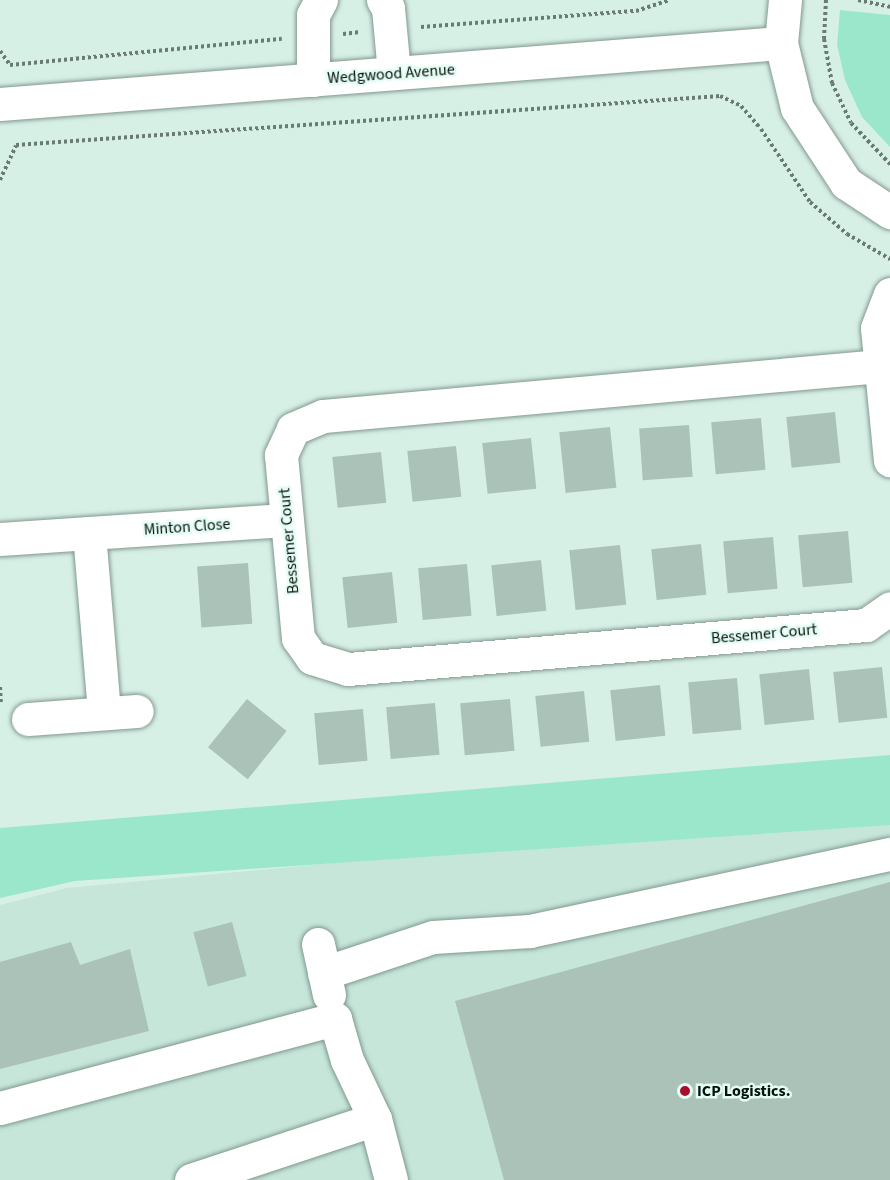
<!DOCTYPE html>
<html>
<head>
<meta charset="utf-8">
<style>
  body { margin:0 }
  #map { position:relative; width:890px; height:1180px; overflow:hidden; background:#d7f0e6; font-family:"Source Sans 3",sans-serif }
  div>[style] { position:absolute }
  .built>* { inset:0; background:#c5e6d9 }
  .green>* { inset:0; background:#9be7cc }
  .building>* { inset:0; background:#abc2b9; transform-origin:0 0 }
  .path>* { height:4px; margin-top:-2px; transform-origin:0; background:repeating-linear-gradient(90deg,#6a7a74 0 3px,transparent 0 6px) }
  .roads { filter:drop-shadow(0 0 2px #82988f) drop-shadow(0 0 2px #82988f) }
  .minor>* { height:33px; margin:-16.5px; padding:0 16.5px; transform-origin:16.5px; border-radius:16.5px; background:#fff }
  .dots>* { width:16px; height:16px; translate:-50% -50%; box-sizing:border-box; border:3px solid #e4fdf3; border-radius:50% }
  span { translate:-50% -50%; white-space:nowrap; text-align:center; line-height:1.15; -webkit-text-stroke:5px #e4fdf3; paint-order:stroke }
  .street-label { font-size:16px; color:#09120f }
  .poi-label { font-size:16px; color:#09120f; font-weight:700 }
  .left { translate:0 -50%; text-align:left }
</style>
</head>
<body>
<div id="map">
  <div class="built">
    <div style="clip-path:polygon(890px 811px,890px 1180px,0 1180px,0 905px,67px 888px)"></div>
  </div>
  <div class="green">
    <div style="clip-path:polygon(840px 10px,890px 15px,890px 147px,862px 117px,845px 80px,837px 45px)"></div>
    <div style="clip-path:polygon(890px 755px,890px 825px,75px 881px,0 898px,0 828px)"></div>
  </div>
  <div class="building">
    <div style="left:835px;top:412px;width:51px;height:49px;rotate:84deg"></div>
    <div style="left:761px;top:418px;width:52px;height:50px;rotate:85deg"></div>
    <div style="left:689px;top:425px;width:52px;height:50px;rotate:86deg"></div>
    <div style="left:610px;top:427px;width:61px;height:51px;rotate:84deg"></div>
    <div style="left:531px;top:438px;width:51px;height:49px;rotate:84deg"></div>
    <div style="left:456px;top:446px;width:51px;height:49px;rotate:84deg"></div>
    <div style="left:381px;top:452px;width:51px;height:49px;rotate:84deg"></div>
    <div style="left:848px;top:531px;width:52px;height:50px;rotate:85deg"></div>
    <div style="left:773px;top:537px;width:52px;height:50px;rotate:85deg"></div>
    <div style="left:701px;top:544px;width:51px;height:50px;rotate:84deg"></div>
    <div style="left:620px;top:545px;width:60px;height:51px;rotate:84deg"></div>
    <div style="left:541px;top:560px;width:51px;height:50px;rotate:84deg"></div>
    <div style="left:248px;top:563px;width:61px;height:51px;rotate:86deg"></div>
    <div style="left:467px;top:564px;width:52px;height:49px;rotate:85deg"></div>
    <div style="left:392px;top:572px;width:51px;height:50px;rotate:84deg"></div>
    <div style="left:882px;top:667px;width:51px;height:49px;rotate:84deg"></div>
    <div style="left:809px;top:669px;width:51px;height:50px;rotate:84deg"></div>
    <div style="left:737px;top:678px;width:52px;height:49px;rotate:85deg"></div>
    <div style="left:660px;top:685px;width:51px;height:50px;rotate:84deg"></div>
    <div style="left:584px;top:691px;width:51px;height:49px;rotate:84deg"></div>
    <div style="left:247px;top:699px;width:51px;height:62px;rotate:39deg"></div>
    <div style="left:510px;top:699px;width:52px;height:50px;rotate:85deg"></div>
    <div style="left:435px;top:703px;width:52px;height:49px;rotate:85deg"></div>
    <div style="left:363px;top:709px;width:52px;height:49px;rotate:85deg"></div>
    <div style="clip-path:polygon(890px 882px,890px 1180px,504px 1180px,455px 1001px)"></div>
    <div style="left:232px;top:922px;width:56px;height:40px;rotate:75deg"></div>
    <div style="clip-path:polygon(71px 942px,80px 965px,130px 949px,149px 1031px,0 1069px,0 962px)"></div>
  </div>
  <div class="path">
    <div style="left:826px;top:0;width:39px;rotate:93deg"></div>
    <div style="left:824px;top:39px;width:45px;rotate:79.7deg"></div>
    <div style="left:832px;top:83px;width:44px;rotate:64.6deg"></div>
    <div style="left:851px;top:123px;width:57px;rotate:46.4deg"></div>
    <div style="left:858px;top:0;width:33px;rotate:12deg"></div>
    <div style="left:421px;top:27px;width:216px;rotate:-4.3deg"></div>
    <div style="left:636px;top:11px;width:35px;rotate:-18deg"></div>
    <div style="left:343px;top:34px;width:17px;rotate:-7deg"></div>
    <div style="left:0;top:51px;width:17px;rotate:54deg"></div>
    <div style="left:10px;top:65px;width:273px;rotate:-5.5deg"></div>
    <div style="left:0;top:180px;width:38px;rotate:-65deg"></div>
    <div style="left:16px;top:145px;width:706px;rotate:-3.98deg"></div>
    <div style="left:720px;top:96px;width:23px;rotate:25deg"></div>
    <div style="left:741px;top:106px;width:30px;rotate:49deg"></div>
    <div style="left:761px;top:129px;width:88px;rotate:56.1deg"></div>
    <div style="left:810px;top:202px;width:49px;rotate:40.9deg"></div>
    <div style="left:847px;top:234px;width:50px;rotate:30.2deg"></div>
    <div style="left:0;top:687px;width:17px;rotate:87deg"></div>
  </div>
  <div class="roads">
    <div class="minor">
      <div style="left:383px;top:0;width:9px;rotate:58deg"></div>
      <div style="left:388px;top:8px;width:65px;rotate:84.7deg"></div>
      <div style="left:781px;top:43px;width:43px;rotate:-84.7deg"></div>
      <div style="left:313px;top:80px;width:65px;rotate:-90deg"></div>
      <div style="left:313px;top:15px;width:17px;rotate:-62deg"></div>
      <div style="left:0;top:104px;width:783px;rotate:-4.47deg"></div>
      <div style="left:781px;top:43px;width:67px;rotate:76.2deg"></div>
      <div style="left:797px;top:108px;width:90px;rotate:56.8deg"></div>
      <div style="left:846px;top:183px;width:53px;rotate:33.4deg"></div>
      <div style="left:890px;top:294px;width:36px;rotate:111deg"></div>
      <div style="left:877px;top:328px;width:133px;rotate:84.4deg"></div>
      <div style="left:880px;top:366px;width:559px;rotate:174.87deg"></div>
      <div style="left:323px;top:416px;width:33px;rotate:157deg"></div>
      <div style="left:293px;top:429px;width:29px;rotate:115deg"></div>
      <div style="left:281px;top:455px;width:184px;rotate:84.7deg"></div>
      <div style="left:298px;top:638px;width:24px;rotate:55deg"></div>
      <div style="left:312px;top:658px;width:38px;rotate:17deg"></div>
      <div style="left:348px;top:669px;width:520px;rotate:-4.86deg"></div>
      <div style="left:866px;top:625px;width:29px;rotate:-35deg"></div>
      <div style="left:89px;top:533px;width:196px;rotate:-3.8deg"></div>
      <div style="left:0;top:539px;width:89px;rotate:-3.9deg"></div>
      <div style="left:89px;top:533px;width:178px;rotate:85.2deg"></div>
      <div style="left:28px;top:719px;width:109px;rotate:-4.2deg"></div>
      <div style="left:318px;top:944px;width:52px;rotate:77.8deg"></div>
      <div style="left:324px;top:973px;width:115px;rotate:-18.3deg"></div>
      <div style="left:433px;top:937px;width:97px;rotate:-3.5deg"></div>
      <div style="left:530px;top:931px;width:368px;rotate:-12.1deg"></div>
      <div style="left:0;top:1108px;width:347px;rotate:-14.9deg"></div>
      <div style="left:335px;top:1019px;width:43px;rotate:73.7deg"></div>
      <div style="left:347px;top:1060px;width:65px;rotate:64.6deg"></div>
      <div style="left:375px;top:1119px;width:63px;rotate:75.3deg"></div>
      <div style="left:191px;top:1180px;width:194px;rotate:-18.3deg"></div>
    </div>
  </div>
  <div class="dots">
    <div style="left:685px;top:1091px;background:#a80f2d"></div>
  </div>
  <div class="street-label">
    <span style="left:391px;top:74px;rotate:-4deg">Wedgwood Avenue</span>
    <span style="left:187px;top:527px;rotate:-4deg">Minton Close</span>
    <span style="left:289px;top:541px;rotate:-95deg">Bessemer Court</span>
    <span style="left:764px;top:634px;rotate:-5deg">Bessemer Court</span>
  </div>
  <div class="poi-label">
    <span class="left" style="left:697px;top:1091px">ICP Logistics.</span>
  </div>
</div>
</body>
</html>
